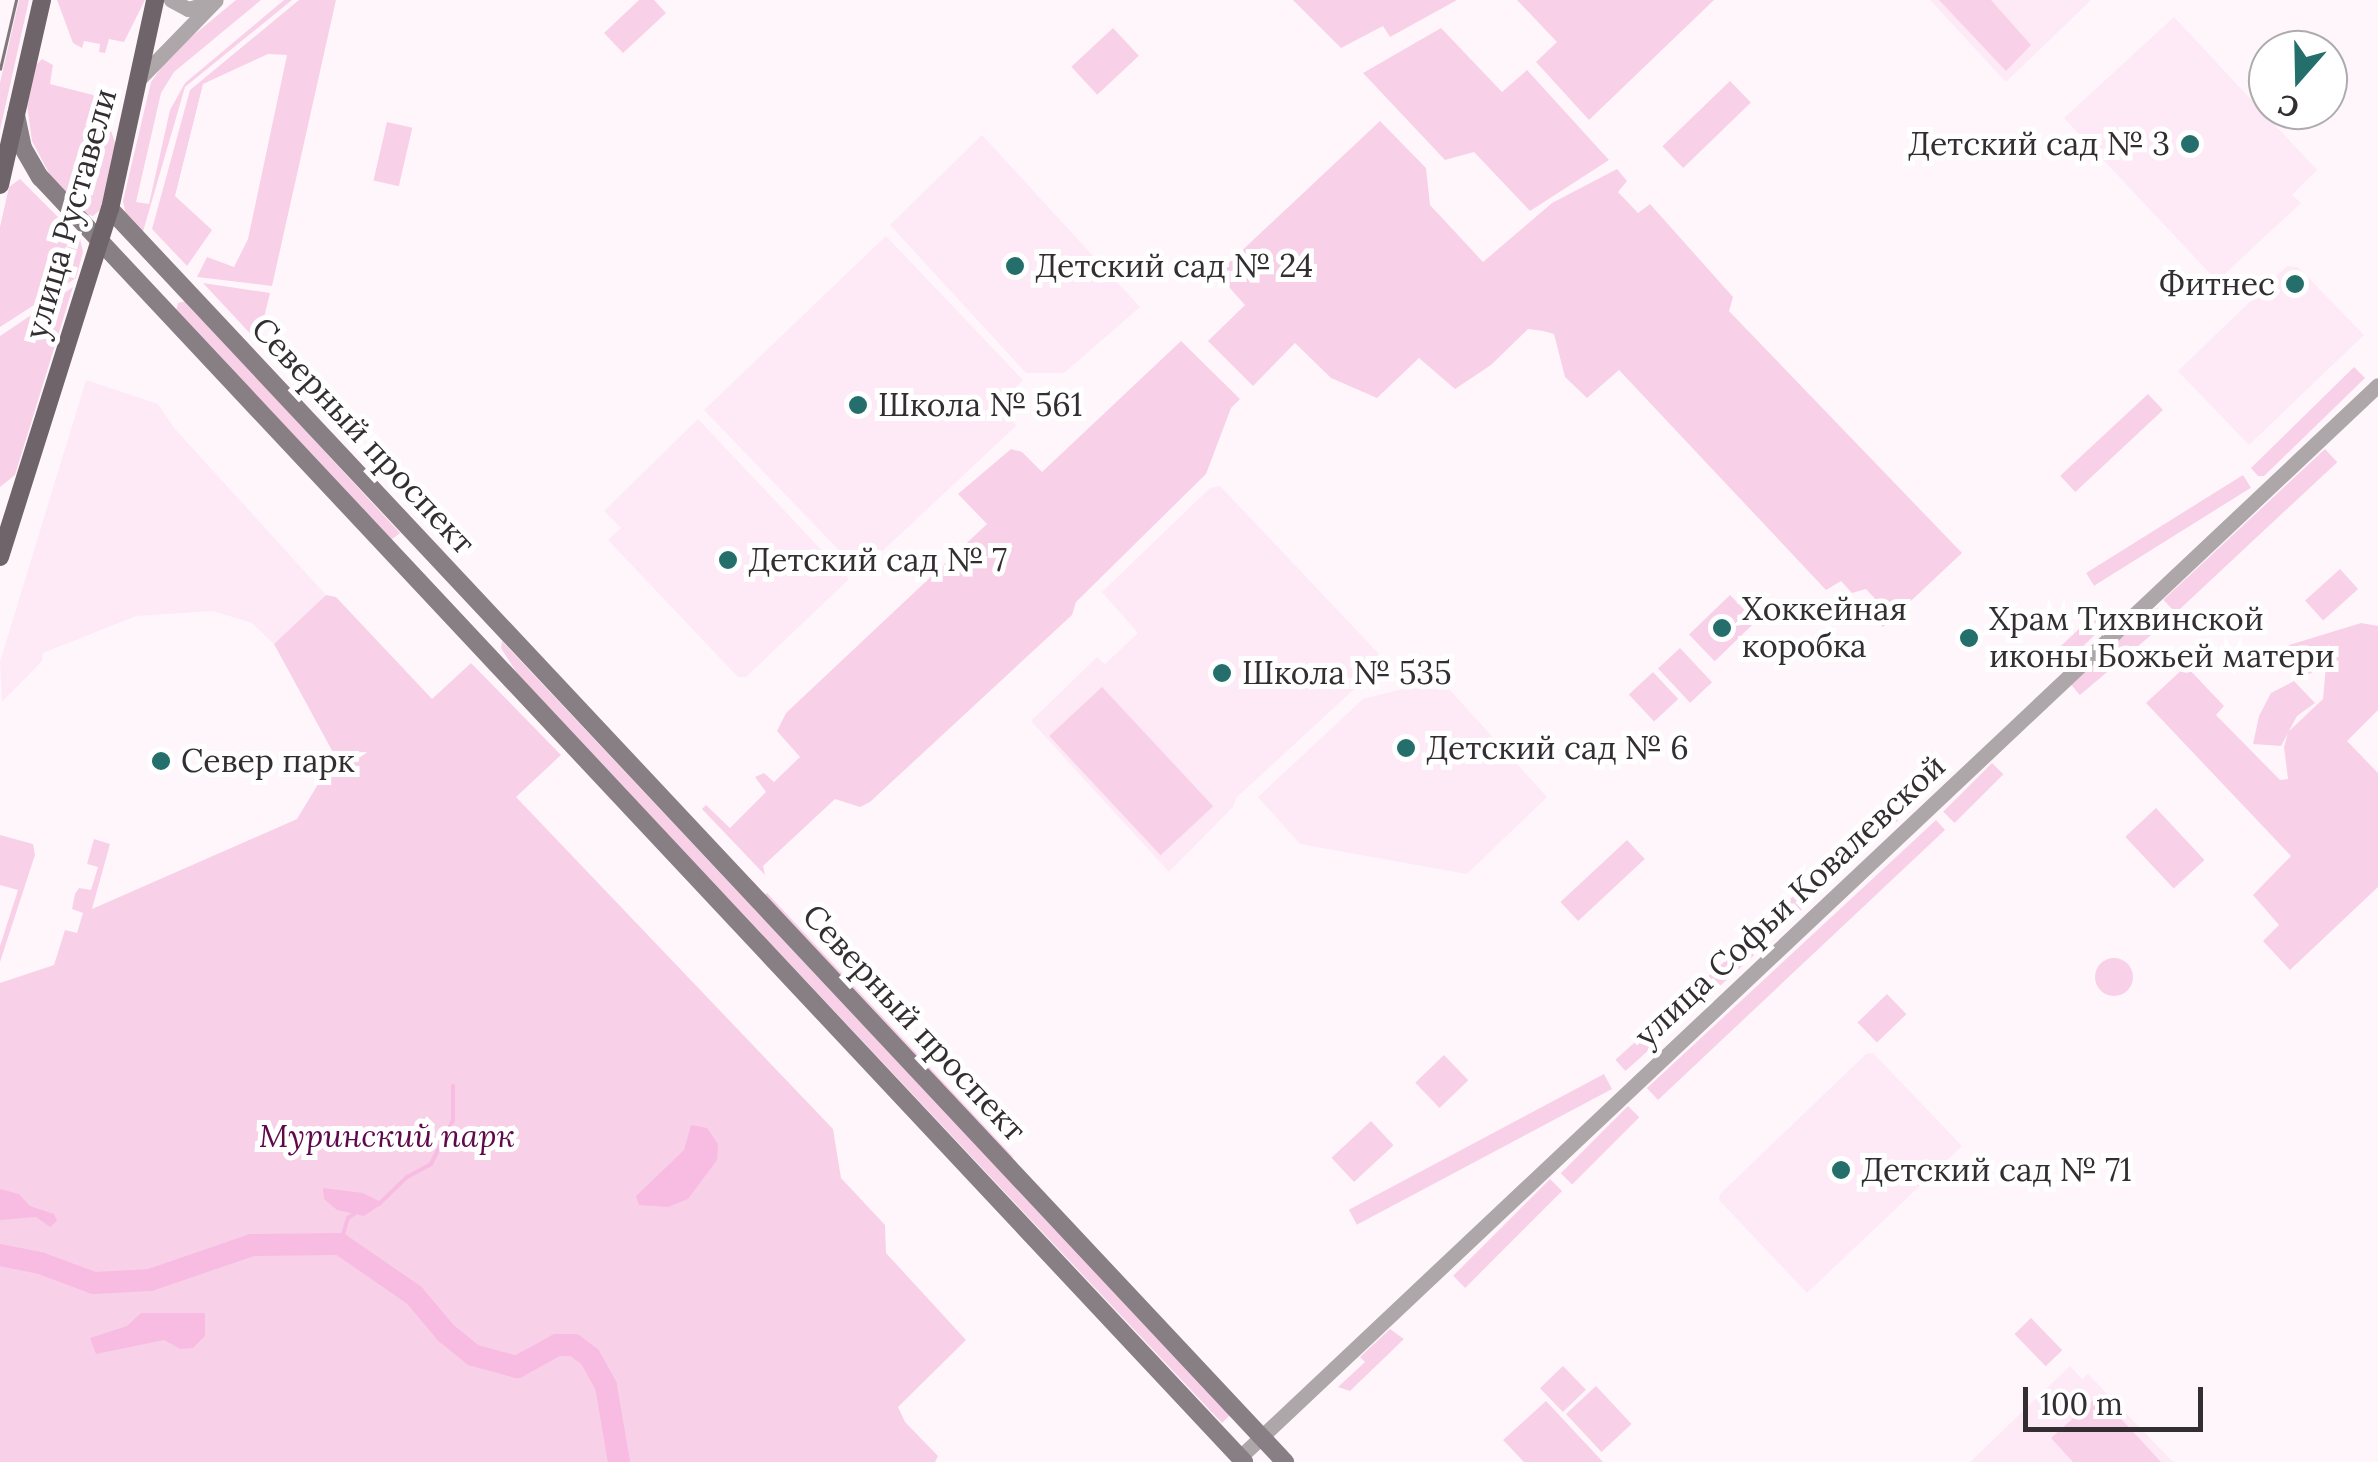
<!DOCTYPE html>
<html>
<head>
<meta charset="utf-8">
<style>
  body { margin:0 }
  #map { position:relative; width:2378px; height:1462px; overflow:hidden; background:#fff6fb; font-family:Lora,serif }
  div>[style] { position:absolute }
  .built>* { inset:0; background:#fee9f6 }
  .green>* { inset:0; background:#f8d1e9; transform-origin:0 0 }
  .round { border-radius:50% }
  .water>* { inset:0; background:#f8bce2 }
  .stream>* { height:4px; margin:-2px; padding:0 2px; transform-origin:2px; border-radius:2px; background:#f8bce2 }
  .river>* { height:22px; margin:-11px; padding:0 11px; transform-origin:11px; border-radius:11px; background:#f8bce2 }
  .tertiary>* { height:15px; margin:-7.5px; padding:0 7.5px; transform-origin:7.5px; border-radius:7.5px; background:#ada7aa }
  .secondary>* { height:18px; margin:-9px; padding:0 9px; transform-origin:9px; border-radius:9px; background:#887f84 }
  .primary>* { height:18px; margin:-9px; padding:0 9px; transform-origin:9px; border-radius:9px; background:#6e646a }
  .tram>* { height:2.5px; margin:-1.25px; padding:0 1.25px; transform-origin:1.25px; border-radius:1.25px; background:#7f787c }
  .dots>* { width:28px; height:28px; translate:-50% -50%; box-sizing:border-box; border:5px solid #fff; border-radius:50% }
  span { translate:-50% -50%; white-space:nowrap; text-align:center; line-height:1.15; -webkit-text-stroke:10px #fff; paint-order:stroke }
  .poi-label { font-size:32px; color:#332e31 }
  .right { translate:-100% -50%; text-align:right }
  .left { translate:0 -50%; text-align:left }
  .street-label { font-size:32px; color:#332e31 }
  .park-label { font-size:32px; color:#5f084a; font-style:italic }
  .north { position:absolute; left:2248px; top:30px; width:100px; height:100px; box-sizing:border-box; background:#fff; border:2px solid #adabad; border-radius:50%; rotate:200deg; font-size:28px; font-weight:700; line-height:40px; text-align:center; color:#332e31 }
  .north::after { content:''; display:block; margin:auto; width:35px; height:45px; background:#246f6b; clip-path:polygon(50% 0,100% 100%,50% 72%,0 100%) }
  .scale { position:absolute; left:2023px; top:1387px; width:180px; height:45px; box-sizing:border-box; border:5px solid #332e31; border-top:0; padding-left:12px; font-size:30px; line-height:35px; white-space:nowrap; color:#332e31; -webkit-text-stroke:8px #fff; paint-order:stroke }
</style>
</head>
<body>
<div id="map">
  <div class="built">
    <div style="clip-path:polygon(1930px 0,2091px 0,2006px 82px)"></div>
    <div style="clip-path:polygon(2174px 17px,2317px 170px,2292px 195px,2301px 203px,2217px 281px,2064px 118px)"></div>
    <div style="clip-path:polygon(982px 135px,1140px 307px,1064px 373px,1026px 373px,890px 225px)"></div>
    <div style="clip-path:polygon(886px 236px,1023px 380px,1004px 400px,1016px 426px,860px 572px,704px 410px)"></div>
    <div style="clip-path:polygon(2287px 266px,2298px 267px,2364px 335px,2249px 445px,2178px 371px)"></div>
    <div style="clip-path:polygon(86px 380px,158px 404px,175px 429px,326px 595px,274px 644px,252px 623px,213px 611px,136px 616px,43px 653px,42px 661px,2px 702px,0 662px)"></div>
    <div style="clip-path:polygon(698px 419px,849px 579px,746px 677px,738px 677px,608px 540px,621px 528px,604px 511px)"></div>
    <div style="clip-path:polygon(1220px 486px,1379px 654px,1366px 665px,1362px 682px,1236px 798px,1233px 807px,1169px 872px,1031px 721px,1097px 657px,1105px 664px,1138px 633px,1102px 592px,1210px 488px)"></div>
    <div style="clip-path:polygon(1407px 688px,1450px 690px,1547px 797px,1467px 874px,1300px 844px,1258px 797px,1363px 699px)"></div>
    <div style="clip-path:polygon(1873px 1053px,1962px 1146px,1807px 1293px,1719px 1200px,1720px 1194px,1866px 1054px)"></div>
    <div style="clip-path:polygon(2070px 1366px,2082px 1379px,2088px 1374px,2173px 1462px,1970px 1462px)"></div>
  </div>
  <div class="green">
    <div style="clip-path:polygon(19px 0,29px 0,0 130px,0 83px)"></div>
    <div style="clip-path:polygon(57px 0,145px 0,124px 42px,109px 39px,105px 53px,99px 52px,100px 44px,84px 41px,82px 48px,73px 43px)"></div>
    <div style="clip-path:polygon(236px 0,261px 0,174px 72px,161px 93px,136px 202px,149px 204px,170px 110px,185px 83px,284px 0,292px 0,185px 87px,142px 235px,126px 215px,123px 201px,151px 82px,172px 53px)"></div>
    <div style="clip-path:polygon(299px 0,336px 0,272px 286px,197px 277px,207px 257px,234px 267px,248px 239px,287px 55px,268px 54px,203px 84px,175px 196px,212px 230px,187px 266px,152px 229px,190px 90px)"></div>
    <div style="clip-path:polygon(639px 0,654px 0,666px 13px,623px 53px,604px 33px)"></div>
    <div style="clip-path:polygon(1293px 0,1457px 0,1390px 37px,1383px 26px,1341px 48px)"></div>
    <div style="clip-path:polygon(1517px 0,1714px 0,1589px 120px,1536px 62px,1557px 42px)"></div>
    <div style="clip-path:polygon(1939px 0,1991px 0,2031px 45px,2006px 71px)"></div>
    <div style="left:1113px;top:28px;width:38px;height:57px;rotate:47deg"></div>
    <div style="clip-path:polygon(1441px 28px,1502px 92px,1527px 70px,1609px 160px,1530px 211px,1474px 152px,1445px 160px,1363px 73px)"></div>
    <div style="clip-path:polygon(42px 59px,53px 65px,50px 84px,93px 95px,102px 103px,117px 149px,100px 210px,93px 216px,85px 214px,52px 179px,32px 141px,27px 105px,36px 65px)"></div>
    <div style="left:1730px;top:81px;width:30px;height:94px;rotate:46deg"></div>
    <div style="clip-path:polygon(1380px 121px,1426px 168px,1430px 205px,1483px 262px,1552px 203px,1617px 169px,1627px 181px,1618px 192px,1638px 213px,1650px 204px,1733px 297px,1729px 311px,1962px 553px,1883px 627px,1870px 613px,1879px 603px,1866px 589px,1852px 593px,1841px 581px,1826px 590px,1619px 370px,1587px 398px,1565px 377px,1554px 334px,1543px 331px,1528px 329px,1491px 365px,1455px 389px,1419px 358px,1377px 398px,1331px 378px,1295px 343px,1253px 386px,1208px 341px,1245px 305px,1217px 274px)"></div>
    <div style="left:387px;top:122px;width:26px;height:60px;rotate:13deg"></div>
    <div style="clip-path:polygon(20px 179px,80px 239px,83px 252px,76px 278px,0 327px,0 227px,9px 187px)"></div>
    <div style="clip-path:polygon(203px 283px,270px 293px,258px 342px)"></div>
    <div style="clip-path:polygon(73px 287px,15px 475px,0 487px,0 336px)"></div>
    <div style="clip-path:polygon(186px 301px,400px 533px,391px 540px,176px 311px,178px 303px)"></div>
    <div style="clip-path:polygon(1181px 341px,1240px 399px,1231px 408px,1206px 474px,1076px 602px,1072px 615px,870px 802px,860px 807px,835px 799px,763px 866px,765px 875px,702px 809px,706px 805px,730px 828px,766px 792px,755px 777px,764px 773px,774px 782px,800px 757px,777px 731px,786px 713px,987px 524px,958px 494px,1011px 449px,1022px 452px,1042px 472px)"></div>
    <div style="clip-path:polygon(2354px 367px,2365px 378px,2264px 476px,2258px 476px,2251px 468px)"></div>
    <div style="left:2148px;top:394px;width:22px;height:120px;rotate:47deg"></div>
    <div style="left:2325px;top:449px;width:18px;height:221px;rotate:47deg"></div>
    <div style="left:2243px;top:475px;width:15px;height:185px;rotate:58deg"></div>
    <div style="left:2340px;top:569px;width:27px;height:47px;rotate:48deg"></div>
    <div style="clip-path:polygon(326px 595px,336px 597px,432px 699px,471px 663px,561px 755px,516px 797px,833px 1129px,841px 1178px,885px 1225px,886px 1253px,966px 1340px,898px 1407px,905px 1422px,938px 1456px,935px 1462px,0 1462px,0 983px,54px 965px,65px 930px,77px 933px,83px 913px,72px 909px,75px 894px,79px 888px,91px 890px,98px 867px,87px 864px,94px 839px,110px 844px,92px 909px,297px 819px,335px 756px,274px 644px)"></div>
    <div style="left:1730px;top:595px;width:37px;height:57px;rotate:46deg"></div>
    <div style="clip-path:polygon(2101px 608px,2111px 619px,2063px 666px,2044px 662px)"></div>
    <div style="left:2157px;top:608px;width:17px;height:115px;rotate:50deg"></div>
    <div style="clip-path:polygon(2361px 623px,2378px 626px,2378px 710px,2347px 741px,2378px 773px,2378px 887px,2290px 970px,2263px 941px,2279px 925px,2253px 895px,2291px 856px,2146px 703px,2186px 666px,2224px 706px,2216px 715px,2280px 780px,2288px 779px,2284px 747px,2288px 732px,2323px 699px,2326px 666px,2298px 679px,2270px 651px)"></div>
    <div style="clip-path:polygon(502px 641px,1230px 1415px,1222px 1423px,519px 676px,501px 648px)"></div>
    <div style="left:1680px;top:648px;width:47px;height:30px;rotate:47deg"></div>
    <div style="left:1653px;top:672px;width:37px;height:33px;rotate:47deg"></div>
    <div style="clip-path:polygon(2294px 681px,2315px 703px,2297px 716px,2281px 746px,2253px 744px,2259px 716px,2271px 693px)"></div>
    <div style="left:1102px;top:687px;width:163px;height:72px;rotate:47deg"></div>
    <div style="left:1992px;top:763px;width:16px;height:69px;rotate:45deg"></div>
    <div style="left:1908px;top:789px;width:16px;height:214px;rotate:47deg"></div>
    <div style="left:2156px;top:808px;width:71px;height:42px;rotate:47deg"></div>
    <div style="clip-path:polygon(1936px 820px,1945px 830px,1658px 1100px,1647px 1088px)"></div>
    <div style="clip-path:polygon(0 835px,33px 844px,35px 855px,0 962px,0 946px,18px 890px,0 885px)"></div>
    <div style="left:1627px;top:840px;width:26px;height:91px;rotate:47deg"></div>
    <div style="left:767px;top:893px;width:361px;height:3px;rotate:47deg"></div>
    <div style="left:1744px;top:944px;width:15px;height:173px;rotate:48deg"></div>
    <div class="round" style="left:2095px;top:958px;width:38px;height:38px"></div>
    <div style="left:1887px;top:994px;width:28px;height:41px;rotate:46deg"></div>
    <div style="left:1444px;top:1055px;width:35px;height:40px;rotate:46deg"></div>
    <div style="left:1604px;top:1074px;width:17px;height:289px;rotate:62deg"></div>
    <div style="left:1628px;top:1106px;width:16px;height:95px;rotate:45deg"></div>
    <div style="left:1371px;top:1121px;width:33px;height:54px;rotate:47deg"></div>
    <div style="left:1550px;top:1179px;width:17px;height:137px;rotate:45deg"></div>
    <div style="left:2031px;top:1318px;width:45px;height:23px;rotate:46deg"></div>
    <div style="clip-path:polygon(1390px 1329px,1404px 1339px,1350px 1391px,1338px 1387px,1365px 1362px,1360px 1357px)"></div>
    <div style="left:1563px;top:1366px;width:33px;height:32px;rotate:46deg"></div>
    <div style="left:1596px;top:1386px;width:52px;height:41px;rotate:47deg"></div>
    <div style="clip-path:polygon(2099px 1395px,2161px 1462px,2073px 1462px,2051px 1438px)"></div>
    <div style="clip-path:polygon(1546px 1401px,1603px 1462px,1524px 1462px,1503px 1440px)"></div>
  </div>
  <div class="water">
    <div style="clip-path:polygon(691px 1125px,707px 1128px,718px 1144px,717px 1160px,688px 1199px,668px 1207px,639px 1205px,636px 1196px,684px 1150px)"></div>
    <div style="clip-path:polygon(323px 1188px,363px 1193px,383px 1203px,364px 1216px,337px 1210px,324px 1199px)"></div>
    <div style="clip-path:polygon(0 1189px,19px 1194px,30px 1206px,54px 1214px,57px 1221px,50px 1227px,36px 1217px,0 1220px)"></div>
    <div style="clip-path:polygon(141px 1313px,205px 1313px,205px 1336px,193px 1348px,180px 1349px,164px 1340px,96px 1354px,90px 1338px,127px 1326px)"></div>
  </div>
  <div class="stream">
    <div style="left:379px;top:1204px;width:39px;rotate:-44deg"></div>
    <div style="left:407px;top:1177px;width:27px;rotate:-28deg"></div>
    <div style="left:431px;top:1164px;width:49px;rotate:-63.4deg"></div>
    <div style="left:453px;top:1120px;width:34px;rotate:-90deg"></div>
    <div style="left:340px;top:1244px;width:27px;rotate:-73deg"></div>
    <div style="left:348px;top:1218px;width:11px;rotate:-34deg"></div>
  </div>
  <div class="river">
    <div style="left:0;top:1255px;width:41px;rotate:11.3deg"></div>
    <div style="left:40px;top:1263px;width:58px;rotate:20.3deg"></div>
    <div style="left:94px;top:1283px;width:56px;rotate:-3.1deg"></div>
    <div style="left:150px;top:1280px;width:108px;rotate:-18.9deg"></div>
    <div style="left:252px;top:1245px;width:88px;rotate:-0.7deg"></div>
    <div style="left:340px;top:1244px;width:90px;rotate:34.6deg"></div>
    <div style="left:414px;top:1295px;width:50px;rotate:49.9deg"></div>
    <div style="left:446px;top:1333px;width:35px;rotate:39deg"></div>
    <div style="left:473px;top:1355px;width:46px;rotate:15.3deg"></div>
    <div style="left:517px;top:1367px;width:46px;rotate:-28.8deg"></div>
    <div style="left:557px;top:1345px;width:17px"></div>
    <div style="left:574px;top:1345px;width:20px;rotate:37deg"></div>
    <div style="left:590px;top:1357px;width:33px;rotate:61deg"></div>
    <div style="left:606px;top:1386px;width:77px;rotate:80.3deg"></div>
  </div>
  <div class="tertiary">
    <div style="left:171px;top:0;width:19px;rotate:28deg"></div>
    <div style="left:188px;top:9px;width:25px;rotate:-16deg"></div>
    <div style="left:141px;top:77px;width:107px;rotate:-45.8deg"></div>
    <div style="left:1240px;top:1457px;width:1563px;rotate:-43.29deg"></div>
  </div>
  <div class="secondary">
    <div style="left:16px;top:115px;width:34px;rotate:78deg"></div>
    <div style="left:23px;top:148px;width:34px;rotate:60deg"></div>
    <div style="left:40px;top:177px;width:1761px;rotate:46.86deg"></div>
    <div style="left:110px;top:209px;width:1718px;rotate:46.84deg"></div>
  </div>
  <div class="primary">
    <div style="left:0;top:185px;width:190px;rotate:-77.2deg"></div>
    <div style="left:0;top:557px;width:365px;rotate:-72.5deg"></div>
    <div style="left:110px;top:209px;width:214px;rotate:-77.8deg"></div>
  </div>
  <div class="tram">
    <div style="left:0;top:69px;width:71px;rotate:-76.9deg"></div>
  </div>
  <div class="dots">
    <div style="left:2190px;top:144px;background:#246f6b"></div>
    <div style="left:1015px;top:266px;background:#246f6b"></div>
    <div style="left:2295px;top:284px;background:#246f6b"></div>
    <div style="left:858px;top:405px;background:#246f6b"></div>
    <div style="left:728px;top:560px;background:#246f6b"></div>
    <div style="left:1722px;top:628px;background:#246f6b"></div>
    <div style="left:1969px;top:638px;background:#246f6b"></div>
    <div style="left:1222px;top:673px;background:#246f6b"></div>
    <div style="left:1406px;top:748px;background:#246f6b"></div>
    <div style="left:161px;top:761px;background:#246f6b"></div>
    <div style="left:1841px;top:1170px;background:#246f6b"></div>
  </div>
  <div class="poi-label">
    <span class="right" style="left:2170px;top:144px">Детский сад № 3</span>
    <span class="left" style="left:1035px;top:266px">Детский сад № 24</span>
    <span class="right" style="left:2275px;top:284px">Фитнес</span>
    <span class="left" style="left:878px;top:405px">Школа № 561</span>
    <span class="left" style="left:748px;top:560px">Детский сад № 7</span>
    <span class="left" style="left:1742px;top:628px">Хоккейная<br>коробка</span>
    <span class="left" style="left:1989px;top:638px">Храм Тихвинской<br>иконы Божьей матери</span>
    <span class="left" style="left:1242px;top:673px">Школа № 535</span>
    <span class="left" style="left:1426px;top:748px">Детский сад № 6</span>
    <span class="left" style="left:181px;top:761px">Север парк</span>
    <span class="left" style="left:1861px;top:1170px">Детский сад № 71</span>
  </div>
  <div class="street-label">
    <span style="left:71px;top:214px;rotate:-74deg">улица Руставели</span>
    <span style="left:363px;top:436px;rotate:47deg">Северный проспект</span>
    <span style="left:1790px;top:901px;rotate:-43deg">улица Софьи Ковалевской</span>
    <span style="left:914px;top:1023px;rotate:47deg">Северный проспект</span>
  </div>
  <div class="park-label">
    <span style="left:387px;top:1136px">Муринский парк</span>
  </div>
  <div class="north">С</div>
  <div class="scale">100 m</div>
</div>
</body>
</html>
